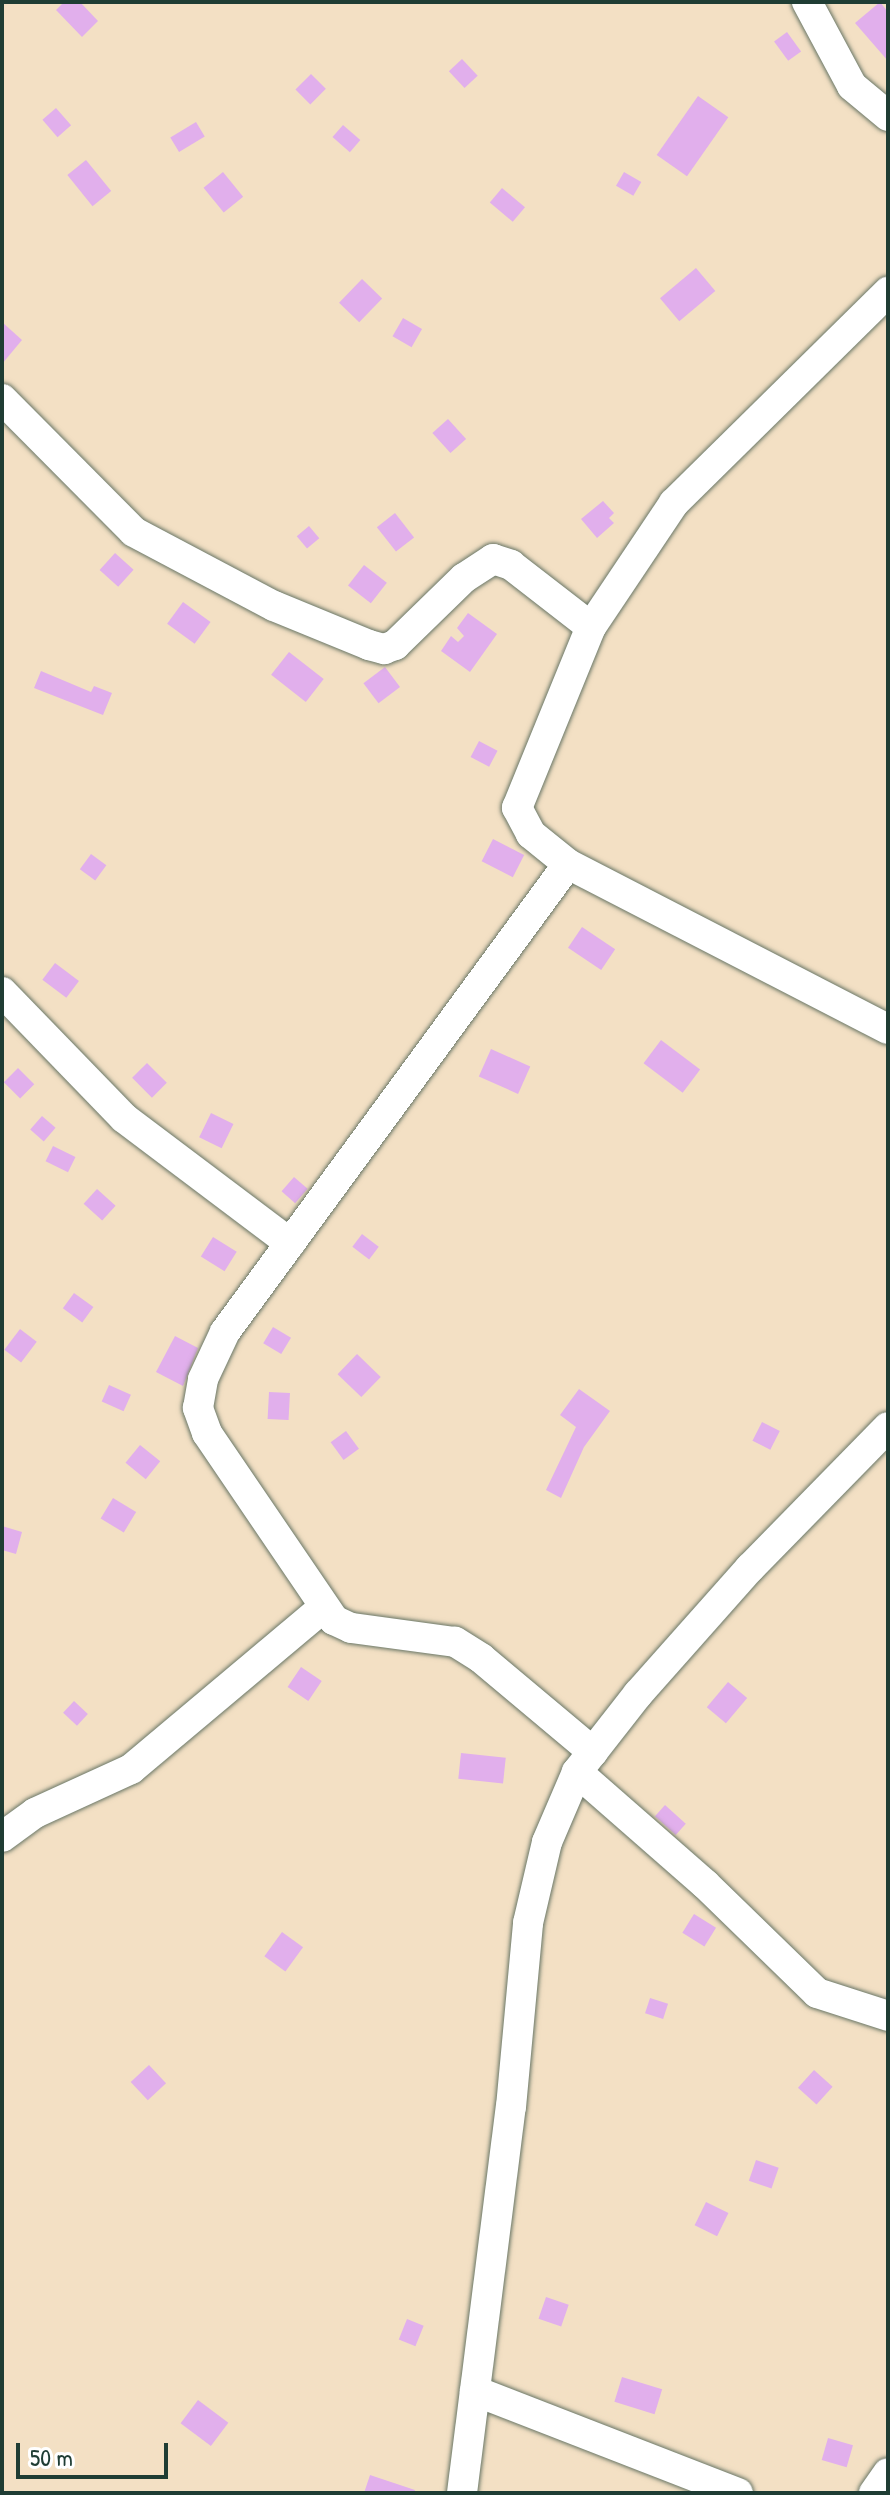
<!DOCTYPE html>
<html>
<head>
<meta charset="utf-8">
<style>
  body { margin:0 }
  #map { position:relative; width:890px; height:2495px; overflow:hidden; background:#f3e0c4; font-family:"Patrick Hand",sans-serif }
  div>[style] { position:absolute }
  .building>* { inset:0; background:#e1afec; transform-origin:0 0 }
  .roads { filter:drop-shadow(0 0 2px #697666) drop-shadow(0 0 2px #697666) }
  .minor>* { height:30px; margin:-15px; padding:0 15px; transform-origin:15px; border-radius:15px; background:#fff }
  span { translate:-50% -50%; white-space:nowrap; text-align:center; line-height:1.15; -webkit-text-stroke:8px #fff; paint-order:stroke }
  .frame { position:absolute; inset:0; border:4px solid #1f3d34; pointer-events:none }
  .scale { position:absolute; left:16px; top:2443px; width:152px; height:36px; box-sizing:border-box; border:4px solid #1f3d34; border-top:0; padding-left:10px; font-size:24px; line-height:28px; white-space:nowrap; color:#1f3d34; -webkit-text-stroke:6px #fff; paint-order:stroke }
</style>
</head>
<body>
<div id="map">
  <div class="building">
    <div style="clip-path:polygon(64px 2px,80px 2px,98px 21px,82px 37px,56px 10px)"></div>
    <div style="clip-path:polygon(880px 2px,888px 12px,888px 61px,855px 23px)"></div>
    <div style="left:787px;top:32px;width:24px;height:16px;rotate:54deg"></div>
    <div style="left:462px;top:59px;width:23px;height:18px;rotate:47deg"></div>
    <div style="left:311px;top:74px;width:21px;height:22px;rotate:45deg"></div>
    <div style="left:698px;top:96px;width:37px;height:72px;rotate:35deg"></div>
    <div style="left:56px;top:108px;width:23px;height:18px;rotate:49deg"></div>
    <div style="left:196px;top:122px;width:17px;height:30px;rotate:59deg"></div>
    <div style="left:343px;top:125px;width:23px;height:16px;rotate:41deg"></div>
    <div style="left:86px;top:160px;width:40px;height:24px;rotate:51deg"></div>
    <div style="left:223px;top:172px;width:32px;height:25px;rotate:51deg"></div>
    <div style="left:624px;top:172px;width:20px;height:16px;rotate:30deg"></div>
    <div style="left:502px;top:188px;width:30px;height:19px;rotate:40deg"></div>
    <div style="left:696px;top:268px;width:30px;height:47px;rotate:50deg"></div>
    <div style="left:362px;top:279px;width:28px;height:33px;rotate:44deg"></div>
    <div style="left:403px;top:318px;width:22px;height:21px;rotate:30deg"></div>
    <div style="clip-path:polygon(2px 322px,22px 340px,2px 364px)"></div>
    <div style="left:448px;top:419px;width:27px;height:21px;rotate:48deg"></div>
    <div style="clip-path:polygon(603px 501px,614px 513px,609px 518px,614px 523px,597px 538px,581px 519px)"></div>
    <div style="left:395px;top:513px;width:31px;height:23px;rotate:52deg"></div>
    <div style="left:309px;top:526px;width:16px;height:16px;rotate:50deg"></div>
    <div style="left:115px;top:553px;width:25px;height:23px;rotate:42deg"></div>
    <div style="left:364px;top:565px;width:29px;height:26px;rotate:38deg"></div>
    <div style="left:183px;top:602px;width:34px;height:27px;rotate:36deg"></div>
    <div style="clip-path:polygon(468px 613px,497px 634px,470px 672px,441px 651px,451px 636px,458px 642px,464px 636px,457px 628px)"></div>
    <div style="left:289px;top:652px;width:44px;height:29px;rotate:38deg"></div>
    <div style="left:385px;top:667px;width:25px;height:27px;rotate:53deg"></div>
    <div style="clip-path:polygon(41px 671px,91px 692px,94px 686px,112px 693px,103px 715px,34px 688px)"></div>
    <div style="left:479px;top:741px;width:21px;height:18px;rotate:28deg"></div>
    <div style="left:493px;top:839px;width:35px;height:25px;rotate:27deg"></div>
    <div style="left:91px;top:854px;width:19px;height:19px;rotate:36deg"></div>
    <div style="left:582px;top:927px;width:40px;height:25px;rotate:34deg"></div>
    <div style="left:55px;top:963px;width:30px;height:21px;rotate:37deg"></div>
    <div style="left:661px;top:1040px;width:49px;height:29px;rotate:37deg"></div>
    <div style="left:491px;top:1049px;width:43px;height:30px;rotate:24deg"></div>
    <div style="left:147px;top:1063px;width:28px;height:21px;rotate:45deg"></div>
    <div style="left:18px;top:1068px;width:23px;height:20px;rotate:45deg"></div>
    <div style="left:211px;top:1113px;width:25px;height:27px;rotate:26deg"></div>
    <div style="left:42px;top:1116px;width:18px;height:18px;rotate:41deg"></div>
    <div style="left:53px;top:1146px;width:25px;height:17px;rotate:26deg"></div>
    <div style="left:294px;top:1177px;width:18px;height:19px;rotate:41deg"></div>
    <div style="left:97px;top:1189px;width:25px;height:20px;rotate:42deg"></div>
    <div style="left:362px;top:1234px;width:21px;height:16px;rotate:37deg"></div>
    <div style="left:213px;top:1237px;width:28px;height:23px;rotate:32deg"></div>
    <div style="left:74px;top:1293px;width:24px;height:19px;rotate:36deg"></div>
    <div style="left:273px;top:1327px;width:21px;height:19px;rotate:31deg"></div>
    <div style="left:20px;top:1329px;width:21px;height:26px;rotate:37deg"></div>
    <div style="clip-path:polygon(175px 1336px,198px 1348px,183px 1386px,156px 1372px)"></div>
    <div style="left:357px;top:1354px;width:33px;height:28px;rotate:44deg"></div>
    <div style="left:109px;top:1385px;width:24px;height:18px;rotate:24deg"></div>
    <div style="clip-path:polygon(579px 1389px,610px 1411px,584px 1447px,561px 1498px,546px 1490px,576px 1427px,560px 1415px)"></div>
    <div style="left:269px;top:1392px;width:21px;height:27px;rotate:3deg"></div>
    <div style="left:762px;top:1422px;width:20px;height:21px;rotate:27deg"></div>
    <div style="left:346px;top:1431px;width:22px;height:19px;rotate:54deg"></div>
    <div style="left:140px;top:1445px;width:26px;height:23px;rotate:39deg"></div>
    <div style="left:113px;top:1498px;width:27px;height:24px;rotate:31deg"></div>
    <div style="clip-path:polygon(2px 1526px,22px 1532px,16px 1554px,2px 1550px)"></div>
    <div style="left:301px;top:1667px;width:25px;height:24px;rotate:34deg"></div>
    <div style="left:728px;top:1682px;width:25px;height:33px;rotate:40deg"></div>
    <div style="left:74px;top:1701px;width:19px;height:16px;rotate:43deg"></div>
    <div style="left:461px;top:1753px;width:45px;height:26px;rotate:6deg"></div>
    <div style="left:665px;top:1805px;width:28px;height:15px;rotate:42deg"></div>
    <div style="left:694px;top:1914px;width:26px;height:22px;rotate:32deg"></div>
    <div style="left:282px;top:1932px;width:26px;height:30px;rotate:36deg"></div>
    <div style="left:650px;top:1998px;width:19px;height:16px;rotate:18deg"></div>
    <div style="left:149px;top:2065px;width:25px;height:25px;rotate:47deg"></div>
    <div style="left:814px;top:2070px;width:25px;height:24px;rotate:42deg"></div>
    <div style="left:756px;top:2160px;width:24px;height:22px;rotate:19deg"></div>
    <div style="left:706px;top:2202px;width:25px;height:26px;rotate:26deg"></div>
    <div style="left:546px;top:2297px;width:24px;height:23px;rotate:19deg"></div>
    <div style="left:407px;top:2319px;width:18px;height:22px;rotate:22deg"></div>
    <div style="left:622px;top:2377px;width:42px;height:26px;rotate:17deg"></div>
    <div style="left:198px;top:2400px;width:38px;height:29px;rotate:37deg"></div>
    <div style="left:828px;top:2438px;width:26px;height:23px;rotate:16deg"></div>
    <div style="clip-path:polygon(370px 2475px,415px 2490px,414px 2493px,364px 2493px)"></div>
  </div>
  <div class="roads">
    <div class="minor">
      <div style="left:807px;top:2px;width:95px;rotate:61.8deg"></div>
      <div style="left:852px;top:86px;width:47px;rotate:39.8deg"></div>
      <div style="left:2px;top:399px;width:187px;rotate:45.2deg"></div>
      <div style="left:134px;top:532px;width:158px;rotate:27.9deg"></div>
      <div style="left:274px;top:606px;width:103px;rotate:22.3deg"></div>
      <div style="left:369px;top:645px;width:16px;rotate:15deg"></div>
      <div style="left:384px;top:649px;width:12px;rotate:-20deg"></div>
      <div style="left:395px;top:645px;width:96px;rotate:-44.2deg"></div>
      <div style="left:464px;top:578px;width:35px;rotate:-33deg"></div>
      <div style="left:493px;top:559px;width:19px;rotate:18deg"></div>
      <div style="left:511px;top:565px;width:101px;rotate:37.8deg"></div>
      <div style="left:568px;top:864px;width:48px;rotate:-141deg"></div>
      <div style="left:531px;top:834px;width:30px;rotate:-118deg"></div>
      <div style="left:517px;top:808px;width:196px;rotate:-67.8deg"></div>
      <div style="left:591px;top:627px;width:149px;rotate:-56.2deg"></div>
      <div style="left:674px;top:503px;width:301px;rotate:-44.6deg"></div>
      <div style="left:2px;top:992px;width:175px;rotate:45.9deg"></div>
      <div style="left:124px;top:1118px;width:208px;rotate:37deg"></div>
      <div style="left:593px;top:1752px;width:146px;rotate:-140deg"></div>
      <div style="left:481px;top:1658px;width:31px;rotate:-148deg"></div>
      <div style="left:455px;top:1642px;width:105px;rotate:-172.3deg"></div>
      <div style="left:351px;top:1628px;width:19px;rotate:-155deg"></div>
      <div style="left:334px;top:1620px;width:226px;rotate:-124.2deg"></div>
      <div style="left:207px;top:1433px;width:27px;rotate:-110deg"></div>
      <div style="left:198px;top:1408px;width:29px;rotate:-80deg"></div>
      <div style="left:203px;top:1379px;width:52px;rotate:-64.9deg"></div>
      <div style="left:225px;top:1332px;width:580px;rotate:-53.76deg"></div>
      <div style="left:568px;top:864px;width:360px;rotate:27.3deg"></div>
      <div style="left:577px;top:1772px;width:170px;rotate:41.2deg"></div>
      <div style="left:705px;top:1884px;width:156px;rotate:44.2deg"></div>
      <div style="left:817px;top:1993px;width:75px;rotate:17.9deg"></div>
      <div style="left:2px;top:1837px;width:41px;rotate:-36deg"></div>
      <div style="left:35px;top:1813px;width:106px;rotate:-24.6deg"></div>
      <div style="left:131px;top:1769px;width:251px;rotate:-40deg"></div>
      <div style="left:475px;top:2391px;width:282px;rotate:21.2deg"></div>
      <div style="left:462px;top:2493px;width:389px;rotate:-82.8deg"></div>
      <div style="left:511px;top:2107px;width:185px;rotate:-84.7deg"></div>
      <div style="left:528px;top:1923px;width:83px;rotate:-76.8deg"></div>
      <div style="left:547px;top:1842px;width:76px;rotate:-66.8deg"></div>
      <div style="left:577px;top:1772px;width:99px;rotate:-52deg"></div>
      <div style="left:638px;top:1694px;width:169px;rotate:-48.4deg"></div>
      <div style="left:750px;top:1568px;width:197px;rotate:-45.6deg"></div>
      <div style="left:874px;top:2493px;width:24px;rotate:-55deg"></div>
    </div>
  </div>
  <div class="frame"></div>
  <div class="scale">50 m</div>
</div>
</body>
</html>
